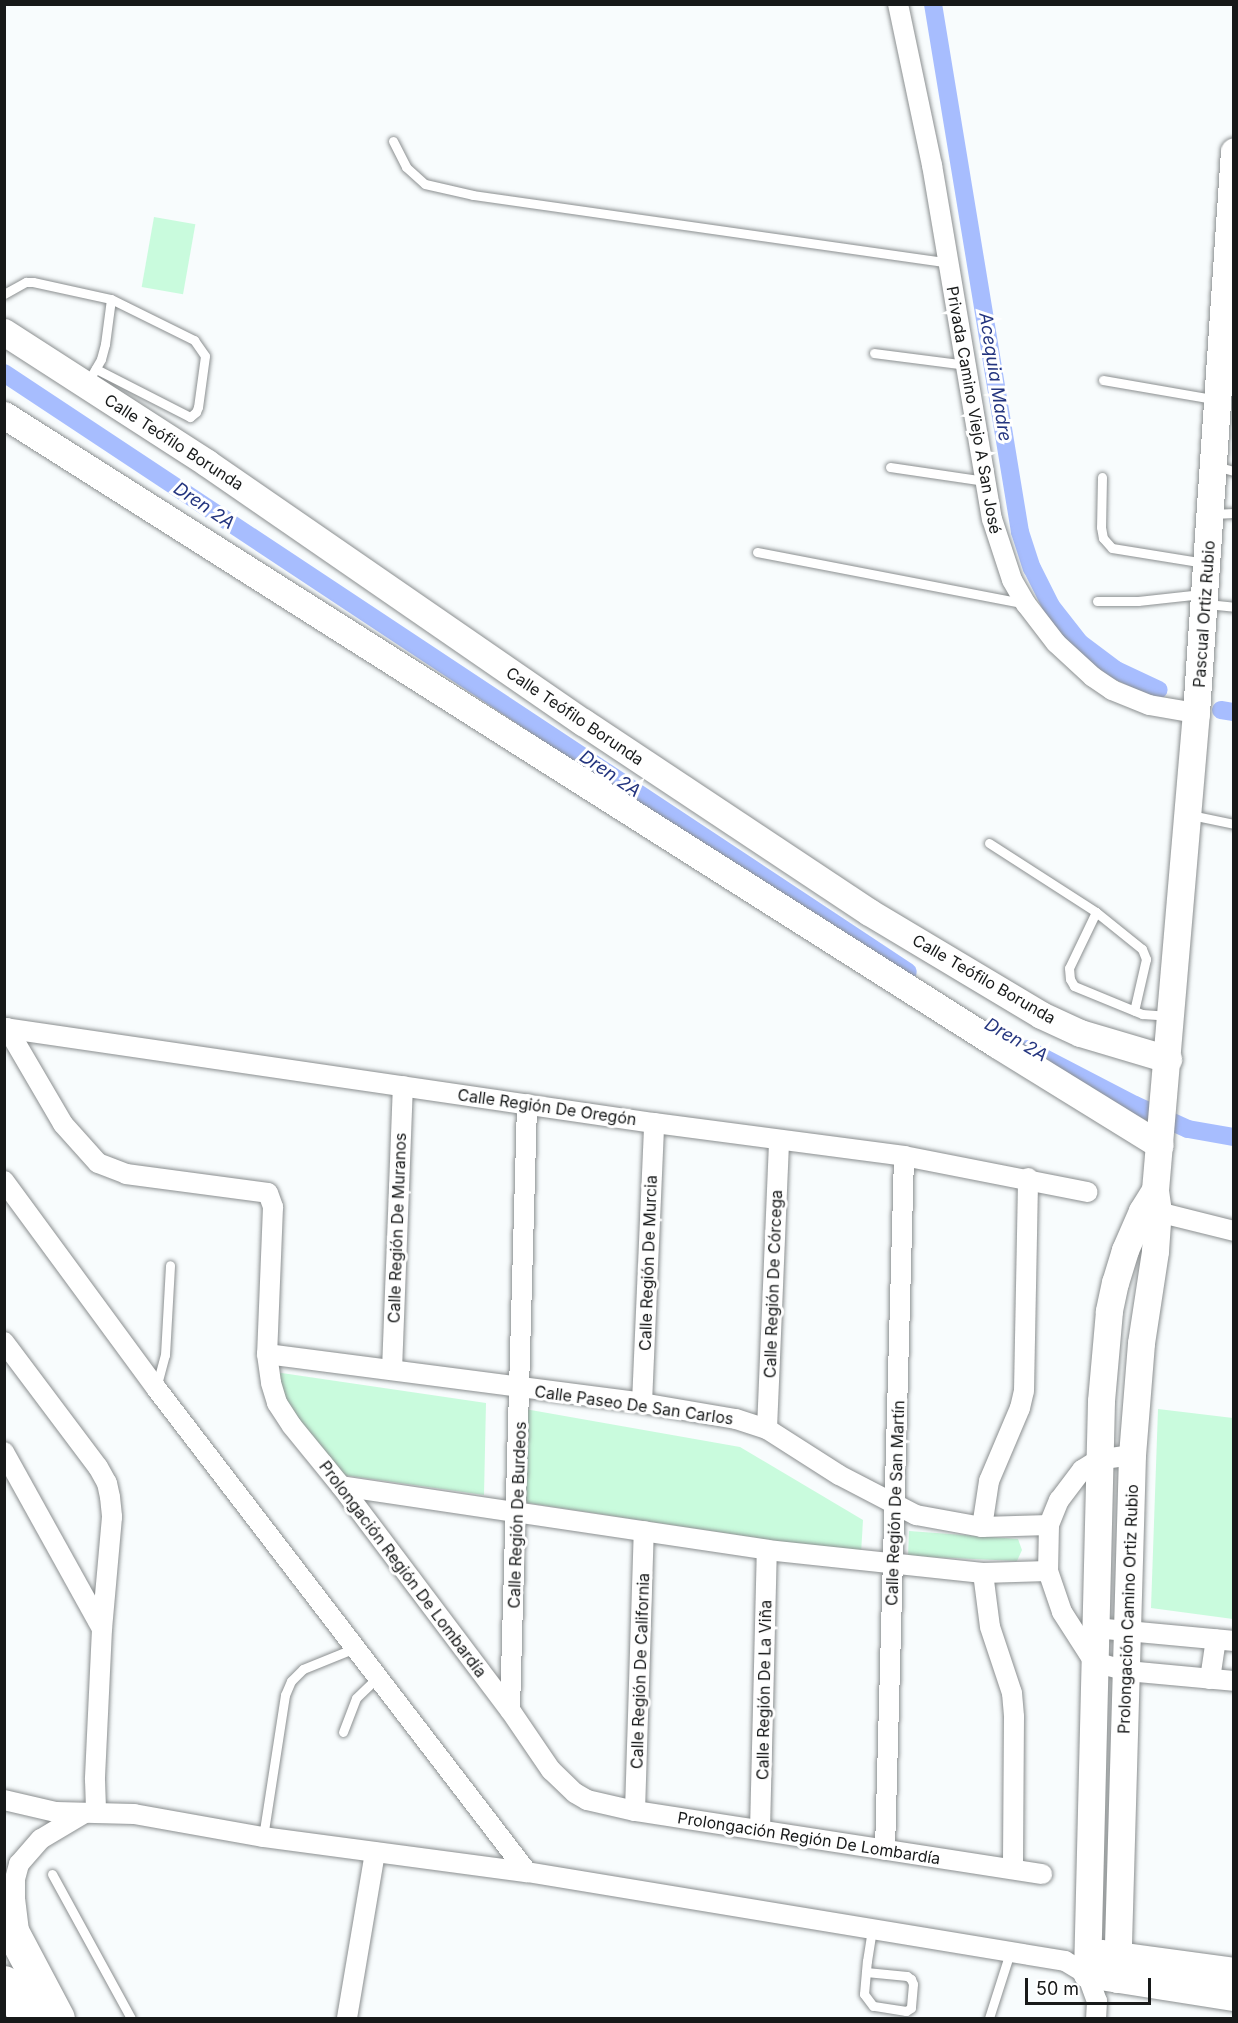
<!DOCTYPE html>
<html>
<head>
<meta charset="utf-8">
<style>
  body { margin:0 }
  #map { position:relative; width:1238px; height:2023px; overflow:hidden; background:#f8fcfd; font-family:Inter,sans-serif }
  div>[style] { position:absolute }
  .green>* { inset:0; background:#c9fbdd; transform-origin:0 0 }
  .canal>* { height:18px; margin:-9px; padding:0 9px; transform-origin:9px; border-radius:9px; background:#a7bdfe }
  .roads { filter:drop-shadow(0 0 2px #8b8f90) drop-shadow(0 0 2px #8b8f90) }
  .lane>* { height:9px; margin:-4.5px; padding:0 4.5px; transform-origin:4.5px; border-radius:4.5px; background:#fff }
  .street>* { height:20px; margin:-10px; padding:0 10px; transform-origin:10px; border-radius:10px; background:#fff }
  .secondary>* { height:27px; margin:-13.5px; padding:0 13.5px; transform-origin:13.5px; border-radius:13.5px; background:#fff }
  .highway>* { height:33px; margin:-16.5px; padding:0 16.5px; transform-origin:16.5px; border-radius:16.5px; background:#fff }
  span { translate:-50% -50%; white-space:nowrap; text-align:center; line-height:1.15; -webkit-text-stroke:6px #fff; paint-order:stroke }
  .street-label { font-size:16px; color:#171919 }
  .water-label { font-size:18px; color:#24357f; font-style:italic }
  .frame { position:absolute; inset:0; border:6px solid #171919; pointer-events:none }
  .scale { position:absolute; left:1025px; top:1978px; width:126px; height:27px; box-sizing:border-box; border:3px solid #171919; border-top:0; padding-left:8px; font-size:18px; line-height:21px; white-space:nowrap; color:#171919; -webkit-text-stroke:4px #fff; paint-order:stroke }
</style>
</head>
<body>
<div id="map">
  <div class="green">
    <div style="left:154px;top:217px;width:42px;height:71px;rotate:10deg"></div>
    <div style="clip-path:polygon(268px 1371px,486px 1403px,484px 1495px,329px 1473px)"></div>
    <div style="clip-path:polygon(508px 1406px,740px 1447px,863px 1520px,861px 1554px,509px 1500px)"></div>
    <div style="clip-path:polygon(1158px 1409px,1233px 1418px,1233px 1619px,1151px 1608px)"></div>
    <div style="clip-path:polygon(909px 1531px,1018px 1539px,1022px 1550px,1017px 1561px,908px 1556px)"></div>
  </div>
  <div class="canal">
    <div style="left:933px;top:4px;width:535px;rotate:80.64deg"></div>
    <div style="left:1020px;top:532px;width:38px;rotate:72deg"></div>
    <div style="left:1032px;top:568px;width:42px;rotate:63.4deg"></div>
    <div style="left:1051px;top:606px;width:47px;rotate:51.9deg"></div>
    <div style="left:1080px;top:643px;width:45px;rotate:36.9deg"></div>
    <div style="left:1116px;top:670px;width:47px;rotate:24.9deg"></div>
    <div style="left:4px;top:373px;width:1084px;rotate:33.53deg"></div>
    <div style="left:1221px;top:710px;width:13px;rotate:9deg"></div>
    <div style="left:1027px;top:1049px;width:122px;rotate:27.4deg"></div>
    <div style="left:1135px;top:1105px;width:58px;rotate:24.4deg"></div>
    <div style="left:1188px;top:1129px;width:47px;rotate:9.9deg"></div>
  </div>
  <div class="roads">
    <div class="lane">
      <div style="left:393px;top:141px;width:29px;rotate:63deg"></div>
      <div style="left:406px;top:167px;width:25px;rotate:42deg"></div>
      <div style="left:425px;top:184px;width:49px;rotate:12.9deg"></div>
      <div style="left:473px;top:195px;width:480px;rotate:8.1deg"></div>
      <div style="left:4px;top:294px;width:25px;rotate:-29deg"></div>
      <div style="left:26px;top:282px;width:7px"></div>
      <div style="left:33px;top:282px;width:80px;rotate:12.3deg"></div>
      <div style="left:111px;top:299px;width:93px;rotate:26.3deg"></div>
      <div style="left:194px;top:340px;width:19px;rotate:55deg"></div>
      <div style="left:205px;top:356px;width:51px;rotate:97.8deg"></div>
      <div style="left:198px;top:407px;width:5px;rotate:112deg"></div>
      <div style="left:196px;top:412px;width:8px;rotate:140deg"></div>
      <div style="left:190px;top:417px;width:106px;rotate:-152.9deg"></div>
      <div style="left:874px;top:353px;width:93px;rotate:7.4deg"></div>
      <div style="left:93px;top:373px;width:16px;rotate:-60deg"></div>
      <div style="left:101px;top:359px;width:16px;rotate:-75deg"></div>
      <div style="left:105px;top:344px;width:45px;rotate:-82.4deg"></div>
      <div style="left:1103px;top:380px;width:112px;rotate:9.8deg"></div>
      <div style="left:1216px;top:466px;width:19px;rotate:16deg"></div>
      <div style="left:890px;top:467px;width:96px;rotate:8.4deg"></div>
      <div style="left:1102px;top:477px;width:50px;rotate:91.1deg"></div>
      <div style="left:1101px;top:527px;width:11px;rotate:80deg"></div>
      <div style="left:1103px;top:538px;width:13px;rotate:48deg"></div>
      <div style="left:1112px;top:548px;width:94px;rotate:9.2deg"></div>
      <div style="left:1213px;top:514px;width:21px;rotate:-3deg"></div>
      <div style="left:757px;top:552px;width:271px;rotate:10.9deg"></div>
      <div style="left:1097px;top:601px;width:41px"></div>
      <div style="left:1138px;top:601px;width:64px;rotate:-6.2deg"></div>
      <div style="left:1207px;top:604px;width:27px;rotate:6deg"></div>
      <div style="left:1191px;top:815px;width:44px;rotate:11.8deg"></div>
      <div style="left:989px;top:843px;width:127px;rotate:32.8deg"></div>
      <div style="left:1096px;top:912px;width:59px;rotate:38.8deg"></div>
      <div style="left:1142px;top:949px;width:11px;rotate:68deg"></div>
      <div style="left:1146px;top:959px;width:53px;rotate:103deg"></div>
      <div style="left:1096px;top:912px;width:62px;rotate:115.7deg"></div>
      <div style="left:1069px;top:968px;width:11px;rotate:85deg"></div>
      <div style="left:1070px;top:979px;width:8px;rotate:60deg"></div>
      <div style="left:1074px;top:986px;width:74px;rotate:22.4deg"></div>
      <div style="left:1142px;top:1014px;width:27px;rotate:4deg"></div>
      <div style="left:156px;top:1388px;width:34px;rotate:-75deg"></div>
      <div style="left:165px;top:1355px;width:90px;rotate:-86.8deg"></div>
      <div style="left:343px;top:1732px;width:36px;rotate:-69deg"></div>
      <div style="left:356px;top:1698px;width:30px;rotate:-44deg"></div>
      <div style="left:263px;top:1837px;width:144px;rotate:-81.2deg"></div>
      <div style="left:285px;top:1695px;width:15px;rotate:-67deg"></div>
      <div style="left:291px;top:1681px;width:17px;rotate:-45deg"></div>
      <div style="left:303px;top:1669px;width:56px;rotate:-22deg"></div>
      <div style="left:52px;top:1874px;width:164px;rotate:61.3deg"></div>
      <div style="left:866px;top:1972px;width:41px;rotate:5.6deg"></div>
      <div style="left:907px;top:1976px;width:5px;rotate:37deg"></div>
      <div style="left:911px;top:1979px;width:5px;rotate:68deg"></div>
      <div style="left:913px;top:1984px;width:24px;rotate:95deg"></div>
      <div style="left:911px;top:2008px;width:6px;rotate:149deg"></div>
      <div style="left:906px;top:2011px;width:33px;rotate:-171deg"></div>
      <div style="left:873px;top:2006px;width:15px;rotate:-127deg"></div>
      <div style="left:864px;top:1994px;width:33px;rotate:-85deg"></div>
      <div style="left:867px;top:1961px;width:32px;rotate:-81deg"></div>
      <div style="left:989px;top:2018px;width:69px;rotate:-72.3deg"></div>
    </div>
    <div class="street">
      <div style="left:898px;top:4px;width:165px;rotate:78.1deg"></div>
      <div style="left:932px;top:165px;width:359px;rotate:80.4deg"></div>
      <div style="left:992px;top:519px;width:64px;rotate:71.8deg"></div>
      <div style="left:1012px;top:580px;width:28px;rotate:60deg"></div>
      <div style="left:1026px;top:604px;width:49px;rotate:52.4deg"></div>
      <div style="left:1056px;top:643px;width:50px;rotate:42.6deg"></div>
      <div style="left:1093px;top:677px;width:23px;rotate:34deg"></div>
      <div style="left:1112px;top:690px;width:40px;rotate:22deg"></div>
      <div style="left:1149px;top:705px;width:48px;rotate:9.7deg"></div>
      <div style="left:4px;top:1028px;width:657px;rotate:8.32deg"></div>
      <div style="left:654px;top:1123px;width:252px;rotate:7.5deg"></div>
      <div style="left:904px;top:1156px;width:187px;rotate:11.1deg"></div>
      <div style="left:7px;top:1028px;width:111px;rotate:59.7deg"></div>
      <div style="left:63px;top:1124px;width:52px;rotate:48.1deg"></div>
      <div style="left:98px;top:1163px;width:30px;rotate:21deg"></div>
      <div style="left:126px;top:1174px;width:143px;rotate:7.6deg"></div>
      <div style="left:268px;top:1193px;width:15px;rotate:70deg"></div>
      <div style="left:273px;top:1207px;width:147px;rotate:92.3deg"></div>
      <div style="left:267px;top:1354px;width:29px;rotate:82deg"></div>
      <div style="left:271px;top:1383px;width:21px;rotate:73deg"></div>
      <div style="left:277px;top:1403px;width:27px;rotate:57deg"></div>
      <div style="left:292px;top:1426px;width:77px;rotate:50.8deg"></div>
      <div style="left:341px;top:1486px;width:281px;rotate:53deg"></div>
      <div style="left:510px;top:1710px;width:73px;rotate:55.7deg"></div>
      <div style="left:551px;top:1770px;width:33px;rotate:44deg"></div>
      <div style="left:575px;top:1793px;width:14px;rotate:30deg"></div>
      <div style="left:587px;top:1800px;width:49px;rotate:12.9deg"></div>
      <div style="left:635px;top:1811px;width:412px;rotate:8.8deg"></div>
      <div style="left:4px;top:1181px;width:257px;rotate:53.7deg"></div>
      <div style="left:156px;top:1388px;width:610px;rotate:52.53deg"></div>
      <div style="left:1145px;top:1211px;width:13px;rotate:4deg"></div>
      <div style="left:1158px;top:1212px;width:78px;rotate:14deg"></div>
      <div style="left:4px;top:1342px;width:156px;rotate:53.1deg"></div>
      <div style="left:98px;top:1467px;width:18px;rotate:61deg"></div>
      <div style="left:107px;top:1483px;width:14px;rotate:78deg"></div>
      <div style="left:110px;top:1497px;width:20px;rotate:84deg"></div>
      <div style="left:112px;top:1517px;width:112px;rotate:95.1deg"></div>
      <div style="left:102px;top:1629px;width:151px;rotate:92.7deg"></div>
      <div style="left:95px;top:1780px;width:33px;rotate:88deg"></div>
      <div style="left:267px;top:1354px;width:378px;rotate:7.4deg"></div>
      <div style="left:642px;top:1403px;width:95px;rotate:9.7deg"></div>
      <div style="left:736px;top:1419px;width:33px;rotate:18deg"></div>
      <div style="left:767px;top:1429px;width:85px;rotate:32.6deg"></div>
      <div style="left:839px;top:1475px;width:87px;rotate:27.5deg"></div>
      <div style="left:916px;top:1515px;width:67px;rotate:10.3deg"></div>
      <div style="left:982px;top:1527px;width:67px;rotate:-1.7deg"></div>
      <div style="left:392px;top:1370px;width:284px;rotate:-87.8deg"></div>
      <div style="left:642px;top:1403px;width:280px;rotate:-87.5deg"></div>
      <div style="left:767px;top:1429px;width:289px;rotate:-87.6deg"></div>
      <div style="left:4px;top:1452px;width:202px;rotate:61deg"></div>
      <div style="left:1132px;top:1455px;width:34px;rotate:172deg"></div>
      <div style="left:1098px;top:1460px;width:19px;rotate:148deg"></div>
      <div style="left:1082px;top:1470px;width:38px;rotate:127deg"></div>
      <div style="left:1059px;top:1500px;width:27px;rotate:112deg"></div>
      <div style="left:1049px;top:1525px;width:46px;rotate:91.2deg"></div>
      <div style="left:1048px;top:1571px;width:43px;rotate:71.1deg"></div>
      <div style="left:1062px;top:1612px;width:59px;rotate:57.4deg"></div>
      <div style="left:1094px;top:1662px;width:34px;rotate:15deg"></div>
      <div style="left:1127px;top:1671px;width:107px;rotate:5.3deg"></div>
      <div style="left:341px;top:1486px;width:431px;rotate:8.5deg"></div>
      <div style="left:767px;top:1550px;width:217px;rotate:6.1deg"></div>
      <div style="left:983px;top:1573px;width:65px;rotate:-1.8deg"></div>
      <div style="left:982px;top:1527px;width:47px;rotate:-81.3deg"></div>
      <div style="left:989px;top:1481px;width:79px;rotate:-67deg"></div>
      <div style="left:1020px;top:1408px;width:17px;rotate:-77deg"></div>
      <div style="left:1024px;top:1391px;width:213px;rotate:-88.9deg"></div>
      <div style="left:983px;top:1573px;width:54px;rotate:82.6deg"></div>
      <div style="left:990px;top:1627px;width:70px;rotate:71.6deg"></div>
      <div style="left:1012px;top:1693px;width:24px;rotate:85deg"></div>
      <div style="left:1014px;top:1717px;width:152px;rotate:90.4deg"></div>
      <div style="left:1095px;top:1628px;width:140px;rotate:5.3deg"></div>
      <div style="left:1210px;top:1679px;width:40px;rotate:-81.5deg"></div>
      <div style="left:510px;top:1710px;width:606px;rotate:-88.39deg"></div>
      <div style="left:4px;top:1800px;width:53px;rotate:13deg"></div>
      <div style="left:56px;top:1812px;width:78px;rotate:1.5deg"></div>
      <div style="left:134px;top:1814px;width:131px;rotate:10.1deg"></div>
      <div style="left:263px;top:1837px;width:266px;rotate:7.6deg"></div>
      <div style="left:527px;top:1872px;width:545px;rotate:9.39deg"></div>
      <div style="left:1065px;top:1961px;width:26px;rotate:31deg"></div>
      <div style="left:1087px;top:1974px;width:29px;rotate:70deg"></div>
      <div style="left:1097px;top:2001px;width:17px;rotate:93deg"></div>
      <div style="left:635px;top:1811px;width:280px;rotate:-88.2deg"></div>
      <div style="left:760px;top:1830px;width:280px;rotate:-88.6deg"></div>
      <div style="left:885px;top:1850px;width:694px;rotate:-88.43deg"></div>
      <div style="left:19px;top:1931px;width:31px;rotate:-97deg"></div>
      <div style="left:15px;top:1900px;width:21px;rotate:-90deg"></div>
      <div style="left:15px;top:1879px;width:16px;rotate:-75deg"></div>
      <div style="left:19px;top:1864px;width:33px;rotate:-49deg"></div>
      <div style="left:41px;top:1839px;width:49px;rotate:-30.8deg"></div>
      <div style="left:347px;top:2018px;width:168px;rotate:-80.4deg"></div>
    </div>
    <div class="secondary">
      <div style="left:4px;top:332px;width:242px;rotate:32.8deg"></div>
      <div style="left:207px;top:463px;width:457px;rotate:34.6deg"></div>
      <div style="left:583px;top:722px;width:343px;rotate:33.6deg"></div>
      <div style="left:869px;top:912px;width:200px;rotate:30.9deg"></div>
      <div style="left:1041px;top:1015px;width:43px;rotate:24.8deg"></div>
      <div style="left:1080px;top:1033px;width:92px;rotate:16.5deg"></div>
      <div style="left:4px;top:415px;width:1177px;rotate:32.37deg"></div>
      <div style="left:998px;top:1045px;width:190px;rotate:31.7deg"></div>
      <div style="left:1155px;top:1190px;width:25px;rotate:122deg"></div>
      <div style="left:1142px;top:1211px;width:43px;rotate:113.6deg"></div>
      <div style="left:1125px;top:1250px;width:34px;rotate:107deg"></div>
      <div style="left:1115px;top:1282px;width:30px;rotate:102deg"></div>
      <div style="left:1109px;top:1311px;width:90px;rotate:95.1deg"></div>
      <div style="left:1101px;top:1401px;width:573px;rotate:91.4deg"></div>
      <div style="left:1087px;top:1974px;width:149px;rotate:8.9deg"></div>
      <div style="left:1101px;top:1953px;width:134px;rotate:7.7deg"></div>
      <div style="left:1117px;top:1979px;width:524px;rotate:-88.36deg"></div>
      <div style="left:1132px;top:1455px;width:112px;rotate:-85.4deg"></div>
      <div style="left:1141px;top:1343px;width:93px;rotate:-81.3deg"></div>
      <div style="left:1155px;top:1251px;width:39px;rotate:-86deg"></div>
      <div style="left:1158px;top:1212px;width:22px;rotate:-98deg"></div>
      <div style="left:1155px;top:1190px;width:479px;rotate:-85.1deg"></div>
      <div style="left:1196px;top:713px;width:563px;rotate:-86.13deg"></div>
    </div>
    <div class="highway">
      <div style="left:4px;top:1916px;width:115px;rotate:62.1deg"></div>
      <div style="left:4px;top:1982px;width:43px;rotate:57.4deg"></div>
    </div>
  </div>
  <div class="street-label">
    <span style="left:974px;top:410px;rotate:80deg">Privada Camino Viejo A San José</span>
    <span style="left:174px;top:442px;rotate:33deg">Calle Teófilo Borunda</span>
    <span style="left:1204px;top:614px;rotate:-86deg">Pascual Ortiz Rubio</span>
    <span style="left:575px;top:716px;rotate:34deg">Calle Teófilo Borunda</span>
    <span style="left:984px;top:979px;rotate:30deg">Calle Teófilo Borunda</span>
    <span style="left:547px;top:1107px;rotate:8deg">Calle Región De Oregón</span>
    <span style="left:397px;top:1228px;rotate:-88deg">Calle Región De Muranos</span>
    <span style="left:648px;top:1263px;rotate:-88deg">Calle Región De Murcia</span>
    <span style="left:773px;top:1284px;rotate:-88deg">Calle Región De Córcega</span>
    <span style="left:634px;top:1405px;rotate:8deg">Calle Paseo De San Carlos</span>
    <span style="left:895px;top:1503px;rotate:-88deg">Calle Región De San Martín</span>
    <span style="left:517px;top:1515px;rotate:-88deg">Calle Región De Burdeos</span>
    <span style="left:403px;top:1569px;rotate:53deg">Prolongación Región De Lombardía</span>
    <span style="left:1128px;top:1609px;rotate:-88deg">Prolongación Camino Ortiz Rubio</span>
    <span style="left:640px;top:1671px;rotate:-88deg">Calle Región De California</span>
    <span style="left:764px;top:1690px;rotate:-89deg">Calle Región De La Viña</span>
    <span style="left:809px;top:1838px;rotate:9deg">Prolongación Región De Lombardía</span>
  </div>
  <div class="water-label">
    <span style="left:995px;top:377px;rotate:81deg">Acequia Madre</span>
    <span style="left:204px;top:506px;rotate:34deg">Dren 2A</span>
    <span style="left:610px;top:774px;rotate:34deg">Dren 2A</span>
    <span style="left:1016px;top:1040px;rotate:30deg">Dren 2A</span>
  </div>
  <div class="frame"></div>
  <div class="scale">50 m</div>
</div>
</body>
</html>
